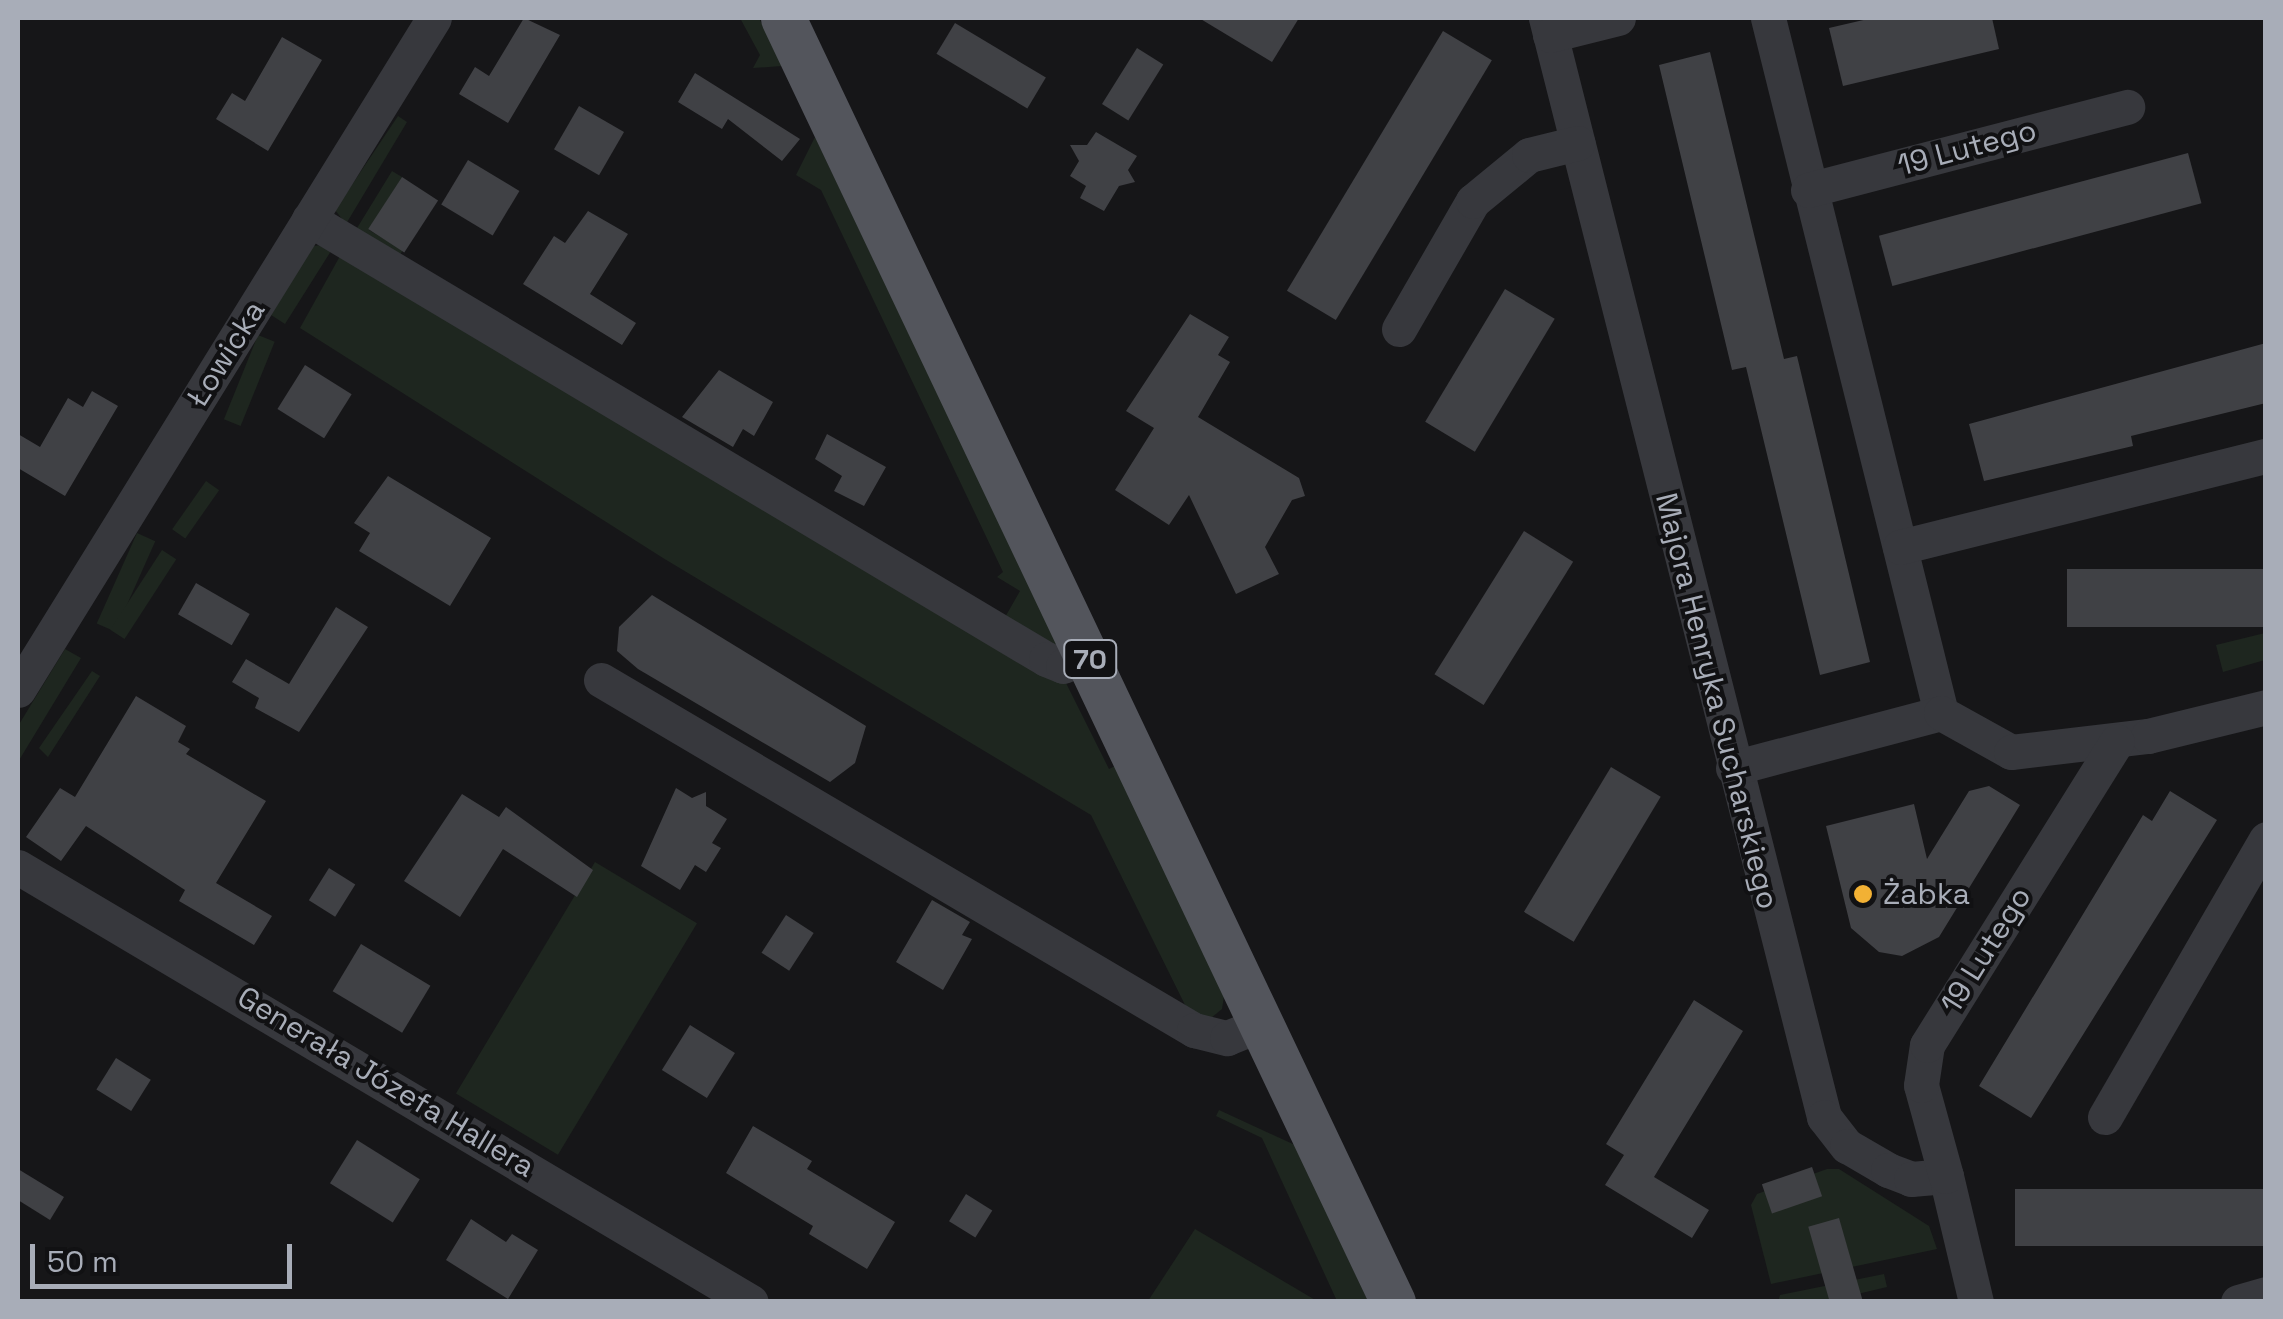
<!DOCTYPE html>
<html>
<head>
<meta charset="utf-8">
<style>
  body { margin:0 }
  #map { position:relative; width:2283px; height:1319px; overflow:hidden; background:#161618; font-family:"Space Grotesk",sans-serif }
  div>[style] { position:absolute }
  .green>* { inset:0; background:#1e261f; transform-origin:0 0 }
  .building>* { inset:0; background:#404145; transform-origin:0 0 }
  .minor>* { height:35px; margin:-17.5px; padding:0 17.5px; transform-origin:17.5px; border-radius:17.5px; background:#37383d }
  .major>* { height:45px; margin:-22.5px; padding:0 22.5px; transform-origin:22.5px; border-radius:22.5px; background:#53555c }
  .dots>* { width:28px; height:28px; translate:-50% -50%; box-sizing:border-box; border:5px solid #111113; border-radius:50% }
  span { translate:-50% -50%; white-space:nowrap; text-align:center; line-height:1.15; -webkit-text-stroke:8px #111113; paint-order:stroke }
  .shield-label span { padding:2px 8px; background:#111113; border:2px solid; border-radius:8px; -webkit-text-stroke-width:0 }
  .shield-label { font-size:28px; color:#a8adb8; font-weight:700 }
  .street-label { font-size:30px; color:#a8adb8 }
  .poi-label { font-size:30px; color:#a8adb8 }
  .left { translate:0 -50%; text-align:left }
  .frame { position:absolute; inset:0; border:20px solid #a8adb8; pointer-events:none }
  .scale { position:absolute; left:30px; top:1244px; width:262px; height:45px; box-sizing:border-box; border:5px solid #a8adb8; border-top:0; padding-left:12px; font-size:30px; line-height:35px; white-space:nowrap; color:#a8adb8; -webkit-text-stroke:8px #111113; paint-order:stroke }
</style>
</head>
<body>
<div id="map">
  <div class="green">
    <div style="clip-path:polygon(740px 18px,759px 18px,782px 66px,753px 68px,760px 55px)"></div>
    <div style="clip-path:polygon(398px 116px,407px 122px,346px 224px,335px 210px)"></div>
    <div style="clip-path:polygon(815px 137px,1059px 648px,1004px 619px,1020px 591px,997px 577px,1003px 572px,821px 190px,796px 175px)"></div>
    <div style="clip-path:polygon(392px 171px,402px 177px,369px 230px,403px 250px,396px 261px,354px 233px)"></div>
    <div style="clip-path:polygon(322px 245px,331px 251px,285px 324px,271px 315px,313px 246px)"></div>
    <div style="clip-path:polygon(340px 256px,1064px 679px,1109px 769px,1115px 766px,1224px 996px,1222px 1009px,1211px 1018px,1188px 1011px,1091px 815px,663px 558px,300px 328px)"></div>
    <div style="left:258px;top:335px;width:18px;height:91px;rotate:22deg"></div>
    <div style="left:206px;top:481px;width:16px;height:59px;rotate:35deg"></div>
    <div style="left:137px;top:533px;width:20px;height:99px;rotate:24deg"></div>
    <div style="left:162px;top:550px;width:17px;height:95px;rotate:33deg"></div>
    <div style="clip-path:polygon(2265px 633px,2265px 660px,2223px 672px,2216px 645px)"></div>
    <div style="clip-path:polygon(65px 649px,81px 658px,18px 762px,18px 726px)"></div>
    <div style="clip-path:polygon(92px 671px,100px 676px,48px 757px,39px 748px)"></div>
    <div style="left:595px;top:862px;width:119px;height:270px;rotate:31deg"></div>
    <div style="clip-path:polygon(1219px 1110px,1295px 1145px,1368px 1301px,1337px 1301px,1262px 1138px,1216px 1116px)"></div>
    <div style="clip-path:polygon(1827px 1169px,1839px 1169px,1929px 1226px,1937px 1249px,1771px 1284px,1751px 1205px,1757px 1194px)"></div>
    <div style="clip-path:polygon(1195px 1229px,1317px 1301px,1148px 1301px)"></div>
    <div style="clip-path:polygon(1884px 1274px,1887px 1287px,1828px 1301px,1778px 1302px,1780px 1295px)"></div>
  </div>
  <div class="building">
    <div style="clip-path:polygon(524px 18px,560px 35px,508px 123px,459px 94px,475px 67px,489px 76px)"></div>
    <div style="clip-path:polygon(1199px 18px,1299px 18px,1272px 62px)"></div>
    <div style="clip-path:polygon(1872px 18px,1992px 18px,1999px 49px,1843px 86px,1829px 28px)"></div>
    <div style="left:955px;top:23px;width:106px;height:36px;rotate:31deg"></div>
    <div style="left:1443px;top:31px;width:57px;height:303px;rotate:31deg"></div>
    <div style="clip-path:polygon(282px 37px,322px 60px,268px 151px,216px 119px,232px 93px,245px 101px)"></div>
    <div style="left:1137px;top:48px;width:31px;height:66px;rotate:32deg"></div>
    <div style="clip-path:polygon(1710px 52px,1784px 359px,1797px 356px,1870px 662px,1820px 675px,1746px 367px,1732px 370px,1659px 65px)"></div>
    <div style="clip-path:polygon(695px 73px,800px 139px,782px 161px,728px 119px,722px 129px,678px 102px)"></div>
    <div style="left:579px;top:106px;width:52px;height:50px;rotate:30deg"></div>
    <div style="clip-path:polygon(1096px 132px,1137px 156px,1128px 170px,1135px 182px,1119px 186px,1104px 211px,1080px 198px,1086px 186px,1070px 176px,1079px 161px,1070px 145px,1087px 145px)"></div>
    <div style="left:2188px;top:153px;width:52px;height:320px;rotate:75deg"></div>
    <div style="left:468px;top:160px;width:60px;height:52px;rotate:31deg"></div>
    <div style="left:402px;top:177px;width:43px;height:62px;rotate:33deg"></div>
    <div style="clip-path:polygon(588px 211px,628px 234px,590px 294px,636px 323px,622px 345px,523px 284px,554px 236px,565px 243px)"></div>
    <div style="left:1505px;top:289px;width:58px;height:155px;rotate:31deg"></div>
    <div style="clip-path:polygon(1190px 314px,1229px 337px,1218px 355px,1230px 362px,1198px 417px,1299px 478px,1305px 496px,1292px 500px,1265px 547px,1279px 574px,1236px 594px,1189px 495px,1169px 525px,1115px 490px,1154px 428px,1126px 411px)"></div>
    <div style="clip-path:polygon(2266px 343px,2266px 403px,2131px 436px,2133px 446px,1984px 481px,1969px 424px)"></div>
    <div style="left:305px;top:365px;width:55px;height:52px;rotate:32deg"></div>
    <div style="clip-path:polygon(719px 370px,773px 402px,754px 436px,743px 429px,733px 447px,682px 417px)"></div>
    <div style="clip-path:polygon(92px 391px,118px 406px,65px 496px,18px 468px,18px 434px,40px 447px,68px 398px,83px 407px)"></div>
    <div style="clip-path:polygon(827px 434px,886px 467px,864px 506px,834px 491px,842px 476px,815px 459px)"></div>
    <div style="clip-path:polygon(388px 476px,491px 538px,450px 606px,359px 551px,370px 533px,354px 523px)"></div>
    <div style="left:1524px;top:531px;width:58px;height:169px;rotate:32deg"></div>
    <div style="left:2266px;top:569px;width:58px;height:199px;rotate:90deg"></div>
    <div style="left:196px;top:583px;width:62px;height:36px;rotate:30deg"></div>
    <div style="clip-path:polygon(652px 595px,866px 726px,855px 763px,830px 782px,638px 669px,617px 651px,619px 627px)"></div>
    <div style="clip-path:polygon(336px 607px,368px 627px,299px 732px,255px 708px,259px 698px,232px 682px,246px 659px,289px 684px)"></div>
    <div style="clip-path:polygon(136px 696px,186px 726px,178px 742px,190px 749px,186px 754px,266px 801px,216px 883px,272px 916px,254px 945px,179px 901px,185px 890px,86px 826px,61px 861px,26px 837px,60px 788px,75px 797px)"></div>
    <div style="left:1611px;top:767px;width:58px;height:169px;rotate:31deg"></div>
    <div style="clip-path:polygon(1989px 786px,2020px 805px,1939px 937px,1902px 956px,1879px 952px,1851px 928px,1826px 826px,1914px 804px,1927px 859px,1969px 791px)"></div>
    <div style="clip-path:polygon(676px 788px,692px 798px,706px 792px,706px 806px,727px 819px,712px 843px,721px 848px,706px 872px,695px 865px,680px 890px,641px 866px)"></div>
    <div style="clip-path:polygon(2170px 791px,2217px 820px,2031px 1118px,1979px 1086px,2143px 815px,2152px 821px)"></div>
    <div style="clip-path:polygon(462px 794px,499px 817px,506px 807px,593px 870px,577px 897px,503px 849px,460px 917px,404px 881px)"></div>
    <div style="left:329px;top:868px;width:31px;height:38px;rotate:32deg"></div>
    <div style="clip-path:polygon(932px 900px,970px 922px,962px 935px,972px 939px,943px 990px,896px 962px)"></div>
    <div style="left:786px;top:915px;width:33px;height:45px;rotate:33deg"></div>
    <div style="left:361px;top:944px;width:81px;height:55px;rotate:31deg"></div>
    <div style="clip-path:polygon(1694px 1000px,1743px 1031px,1654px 1177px,1709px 1210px,1692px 1238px,1605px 1185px,1624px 1155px,1606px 1144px)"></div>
    <div style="left:690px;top:1025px;width:53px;height:53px;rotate:32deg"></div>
    <div style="left:116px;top:1058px;width:41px;height:37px;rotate:32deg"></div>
    <div style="clip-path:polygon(753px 1126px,812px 1161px,807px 1169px,895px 1222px,867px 1269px,809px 1234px,813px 1226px,726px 1173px)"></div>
    <div style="left:357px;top:1140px;width:74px;height:51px;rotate:32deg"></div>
    <div style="left:1812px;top:1167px;width:31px;height:53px;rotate:71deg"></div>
    <div style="clip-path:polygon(18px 1169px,64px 1197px,50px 1220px,18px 1200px)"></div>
    <div style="left:2266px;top:1189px;width:57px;height:251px;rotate:90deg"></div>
    <div style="left:966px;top:1194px;width:31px;height:32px;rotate:32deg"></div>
    <div style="left:1839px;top:1218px;width:87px;height:32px;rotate:74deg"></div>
    <div style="clip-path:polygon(471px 1219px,506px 1242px,512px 1234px,538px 1250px,508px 1299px,446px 1260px)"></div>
  </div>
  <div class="minor">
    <div style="left:1546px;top:18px;width:1134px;rotate:75.8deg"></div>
    <div style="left:1824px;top:1117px;width:37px;rotate:52deg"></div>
    <div style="left:1847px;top:1146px;width:48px;rotate:30.3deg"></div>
    <div style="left:1888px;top:1170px;width:25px;rotate:21deg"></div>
    <div style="left:1911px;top:1179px;width:35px;rotate:-5deg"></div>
    <div style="left:1946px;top:1176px;width:130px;rotate:76.6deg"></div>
    <div style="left:1768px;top:18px;width:716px;rotate:76.02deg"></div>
    <div style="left:1550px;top:35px;width:70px;rotate:-14deg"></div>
    <div style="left:1808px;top:190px;width:330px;rotate:-14.6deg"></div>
    <div style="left:309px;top:219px;width:858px;rotate:30.84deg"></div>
    <div style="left:1046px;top:659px;width:18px;rotate:22deg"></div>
    <div style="left:1063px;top:666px;width:27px;rotate:-24deg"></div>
    <div style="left:1399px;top:329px;width:148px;rotate:-60deg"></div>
    <div style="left:1473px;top:201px;width:72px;rotate:-39.4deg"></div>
    <div style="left:1529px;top:155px;width:50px;rotate:-13.8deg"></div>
    <div style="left:1900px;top:547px;width:377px;rotate:-14deg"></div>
    <div style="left:601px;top:680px;width:689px;rotate:30.55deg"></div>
    <div style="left:1194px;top:1030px;width:34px;rotate:14deg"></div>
    <div style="left:1227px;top:1038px;width:40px;rotate:-22deg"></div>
    <div style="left:18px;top:690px;width:790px;rotate:-58.24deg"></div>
    <div style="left:1733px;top:768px;width:215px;rotate:-14.8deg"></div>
    <div style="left:1941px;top:713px;width:80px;rotate:29.1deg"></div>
    <div style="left:2011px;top:752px;width:138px;rotate:-6.7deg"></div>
    <div style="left:2148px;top:736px;width:122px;rotate:-13.8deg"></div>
    <div style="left:18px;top:867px;width:852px;rotate:30.69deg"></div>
    <div style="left:2105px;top:1117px;width:321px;rotate:-59.9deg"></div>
    <div style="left:1946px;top:1176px;width:94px;rotate:-105.4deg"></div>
    <div style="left:1921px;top:1085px;width:40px;rotate:-81.5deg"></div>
    <div style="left:1927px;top:1045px;width:358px;rotate:-58deg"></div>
    <div style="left:2238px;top:1302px;width:29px;rotate:-16deg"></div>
  </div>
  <div class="major">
    <div style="left:783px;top:18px;width:1422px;rotate:64.59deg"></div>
  </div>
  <div class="dots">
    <div style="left:1863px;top:894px;background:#f2b134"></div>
  </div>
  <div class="shield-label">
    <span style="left:1090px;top:659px">70</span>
  </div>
  <div class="street-label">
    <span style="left:1967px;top:148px;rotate:-15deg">19 Lutego</span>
    <span style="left:226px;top:354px;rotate:-58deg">Łowicka</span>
    <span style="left:1717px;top:701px;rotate:76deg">Majora Henryka Sucharskiego</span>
    <span style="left:1986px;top:950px;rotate:-58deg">19 Lutego</span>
    <span style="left:386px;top:1082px;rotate:31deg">Generała Józefa Hallera</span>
  </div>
  <div class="poi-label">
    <span class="left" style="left:1883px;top:894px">Żabka</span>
  </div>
  <div class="frame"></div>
  <div class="scale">50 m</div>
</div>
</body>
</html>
